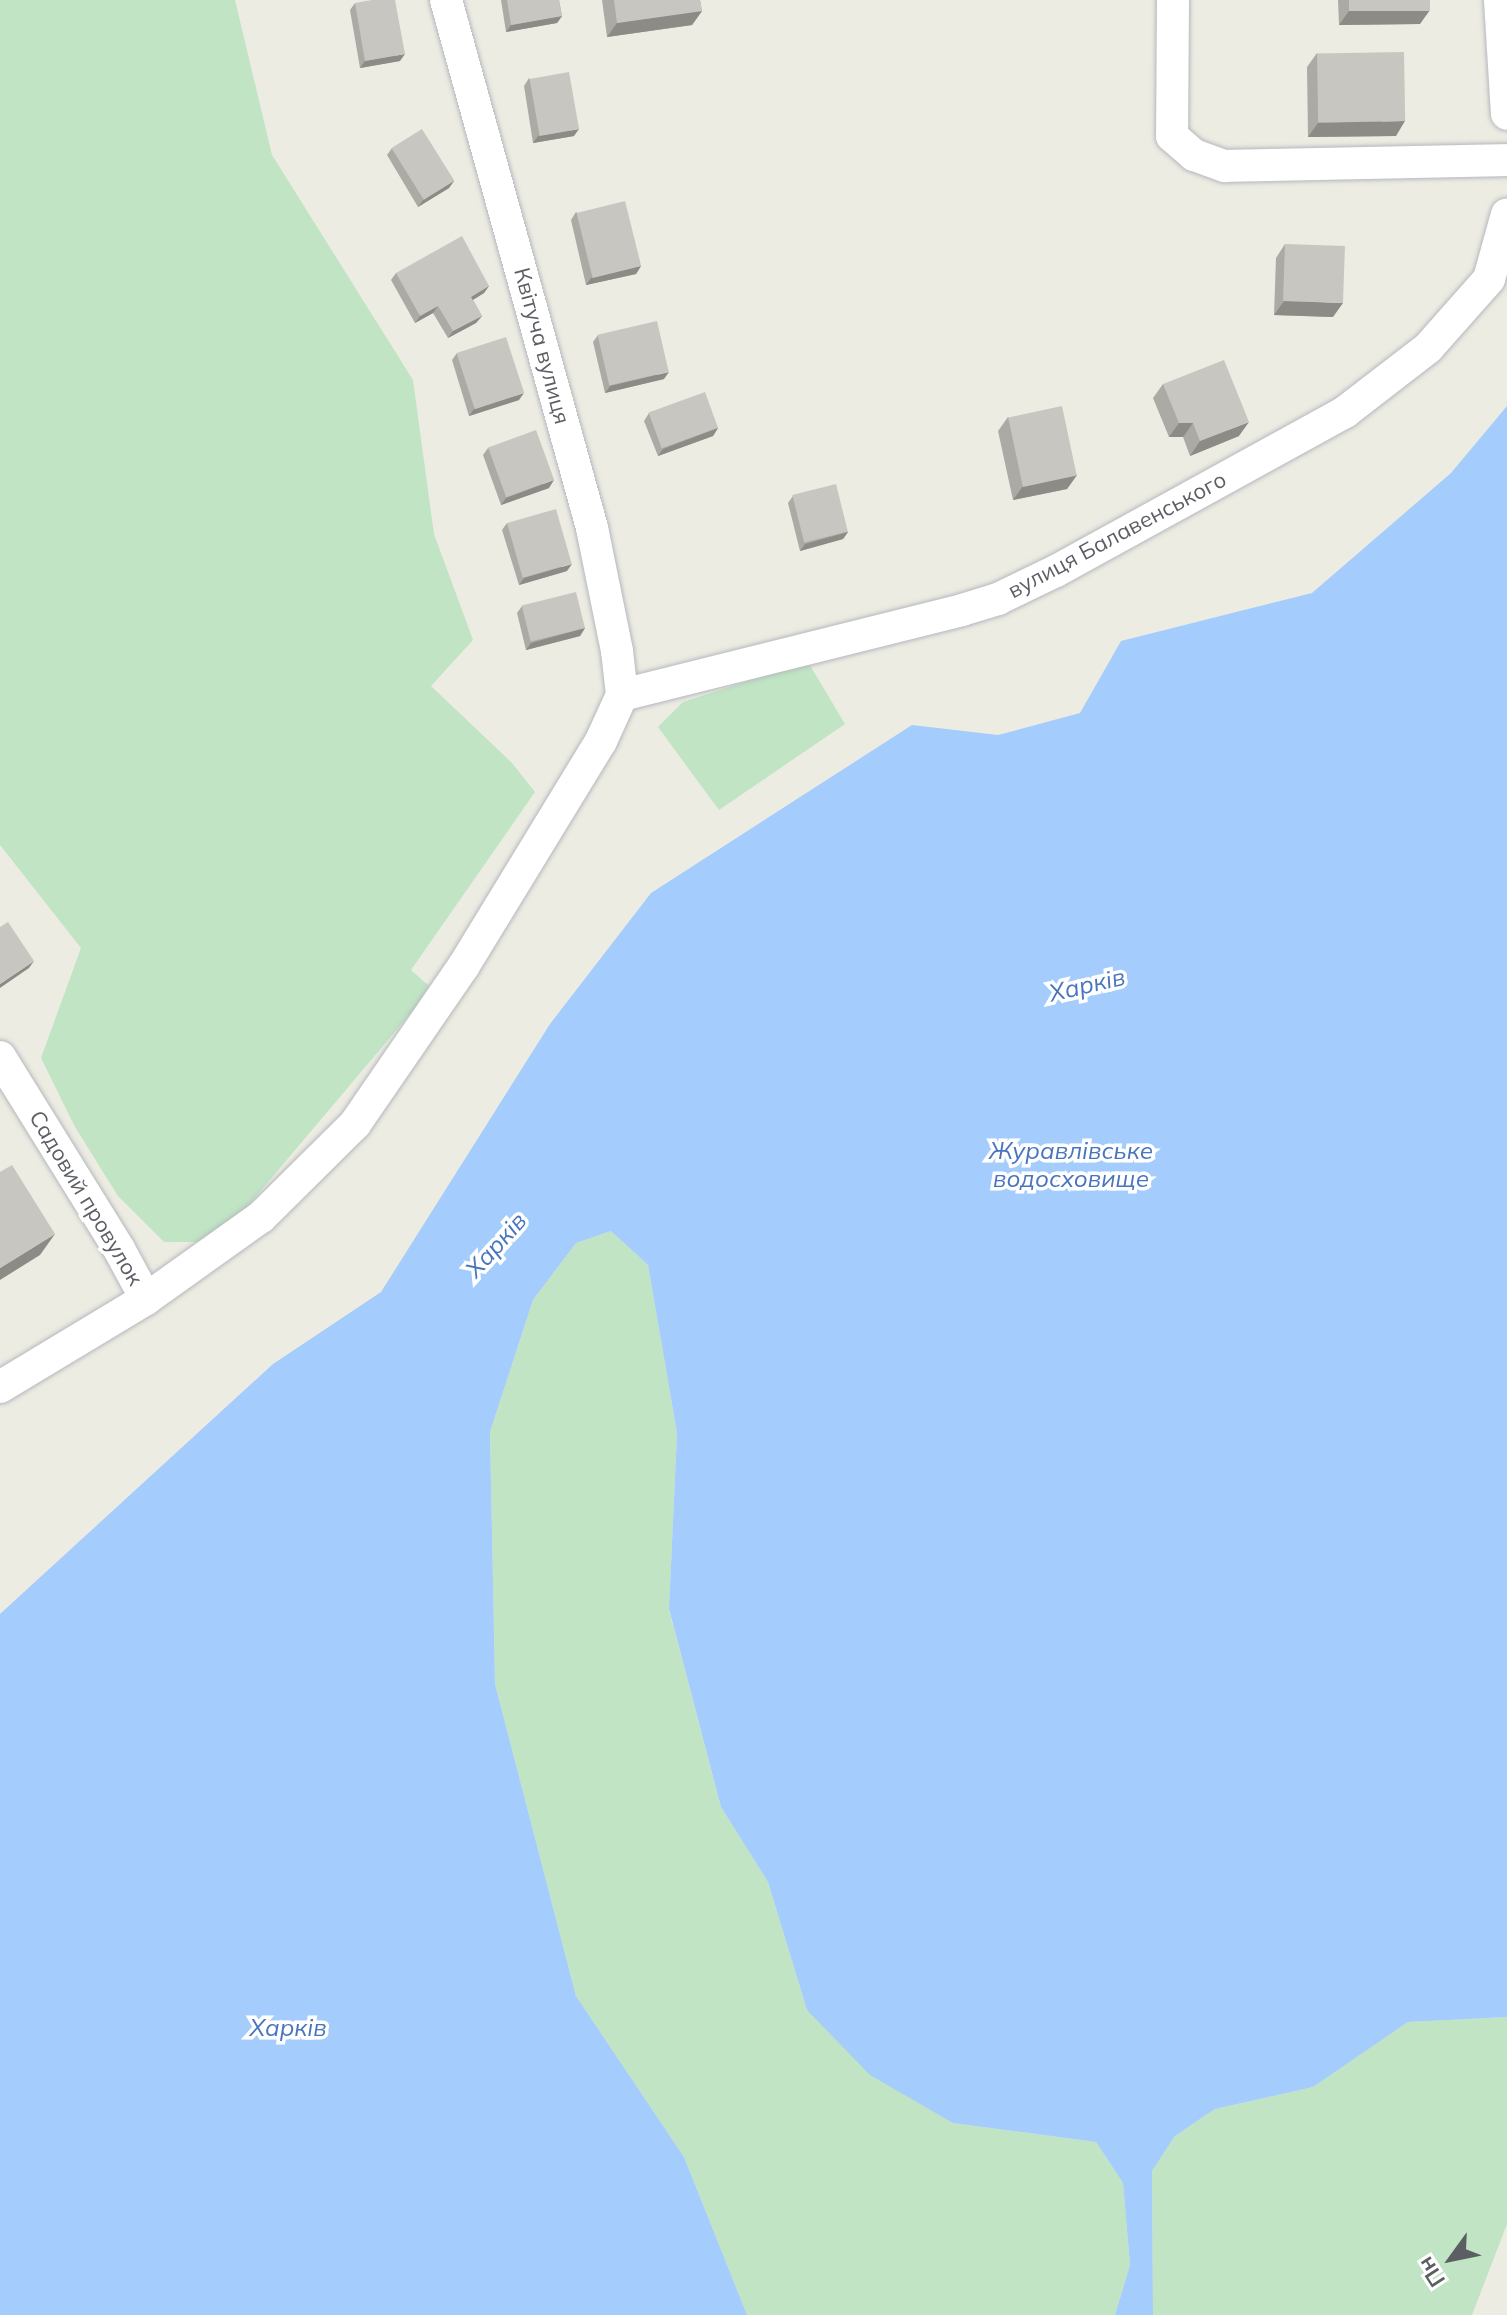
<!DOCTYPE html>
<html>
<head>
<meta charset="utf-8">
<style>
  body { margin:0 }
  #map { position:relative; width:1507px; height:2315px; overflow:hidden; background:#edece3; font-family:Mulish,sans-serif }
  div>[style] { position:absolute }
  .green>* { inset:0; background:#c0e4c4 }
  .water>* { inset:0; background:#a4ccfc }
  .roads { filter:drop-shadow(0 0 2px #b5b8bd) drop-shadow(0 0 2px #b5b8bd) }
  .minor>* { height:32px; margin:-16px; padding:0 16px; transform-origin:16px; border-radius:16px; background:#fff }
  .wall>* { inset:0; background:#acaaa5 }
  .shaded-wall>* { inset:0; background:#8c8b86 }
  .building>* { inset:0; background:#c8c6c0; transform-origin:0 0 }
  span { translate:-50% -50%; white-space:nowrap; text-align:center; line-height:1.15; -webkit-text-stroke:7px #fff; paint-order:stroke }
  .street-label { font-size:22px; color:#5b5e63 }
  .water-label { font-size:24px; color:#4875be; font-style:italic }
  .north { position:absolute; left:1411px; top:2219px; width:80px; height:80px; -webkit-text-stroke:6px #fff; paint-order:stroke; rotate:237deg; font-size:22px; font-weight:700; line-height:32px; text-align:center; color:#5b5e63 }
  .north::after { content:''; display:block; margin:auto; width:28px; height:36px; background:#5b5e63; clip-path:polygon(50% 0,100% 100%,50% 72%,0 100%) }
</style>
</head>
<body>
<div id="map">
  <div class="green">
    <div style="clip-path:polygon(0 0,235px 0,272px 155px,413px 380px,434px 534px,473px 640px,431px 686px,512px 763px,535px 792px,411px 970px,429px 986px,415px 1008px,237px 1219px,196px 1242px,164px 1242px,118px 1196px,75px 1127px,41px 1058px,81px 948px,0 845px)"></div>
    <div style="clip-path:polygon(808px 662px,845px 724px,719px 810px,658px 727px,683px 702px)"></div>
    <div style="clip-path:polygon(611px 1231px,648px 1265px,677px 1433px,669px 1610px,721px 1807px,768px 1882px,807px 2010px,953px 2123px,1096px 2142px,1123px 2183px,1130px 2265px,1115px 2315px,747px 2315px,684px 2157px,576px 1996px,495px 1684px,490px 1432px,533px 1300px,576px 1243px)"></div>
    <div style="clip-path:polygon(1507px 2017px,1507px 2224px,1472px 2315px,1153px 2315px,1152px 2171px,1175px 2136px,1215px 2109px,1313px 2087px,1408px 2022px)"></div>
  </div>
  <div class="water">
    <div style="clip-path:polygon(1507px 406px,1507px 2017px,1408px 2022px,1313px 2087px,1215px 2109px,1175px 2136px,1152px 2171px,1153px 2315px,1115px 2315px,1130px 2265px,1123px 2183px,1096px 2142px,953px 2123px,870px 2075px,807px 2010px,768px 1882px,721px 1807px,669px 1609px,677px 1433px,648px 1265px,611px 1231px,576px 1243px,533px 1300px,490px 1432px,495px 1684px,576px 1996px,684px 2157px,747px 2315px,0 2315px,0 1614px,273px 1364px,381px 1292px,550px 1024px,651px 893px,912px 725px,998px 735px,1080px 713px,1121px 641px,1312px 593px,1451px 473px)"></div>
  </div>
  <div class="roads">
    <div class="minor">
      <div style="left:446px;top:0;width:548px;rotate:74.54deg"></div>
      <div style="left:592px;top:528px;width:126px;rotate:78.5deg"></div>
      <div style="left:617px;top:651px;width:44px;rotate:83.5deg"></div>
      <div style="left:1173px;top:0;width:136px;rotate:90.4deg"></div>
      <div style="left:1172px;top:136px;width:29px;rotate:41deg"></div>
      <div style="left:1194px;top:155px;width:33px;rotate:20deg"></div>
      <div style="left:1225px;top:166px;width:282px;rotate:-1.2deg"></div>
      <div style="left:1500px;top:0;width:114px;rotate:86.5deg"></div>
      <div style="left:622px;top:695px;width:350px;rotate:-14deg"></div>
      <div style="left:962px;top:610px;width:38px;rotate:-17deg"></div>
      <div style="left:998px;top:599px;width:64px;rotate:-25.8deg"></div>
      <div style="left:1056px;top:571px;width:330px;rotate:-28.8deg"></div>
      <div style="left:1345px;top:412px;width:105px;rotate:-37.6deg"></div>
      <div style="left:1428px;top:348px;width:92px;rotate:-48.5deg"></div>
      <div style="left:1489px;top:279px;width:67px;rotate:-74.5deg"></div>
      <div style="left:0;top:1057px;width:226px;rotate:58.2deg"></div>
      <div style="left:119px;top:1249px;width:57px;rotate:61.6deg"></div>
      <div style="left:0;top:1387px;width:170px;rotate:-31.1deg"></div>
      <div style="left:146px;top:1299px;width:141px;rotate:-35.5deg"></div>
      <div style="left:261px;top:1217px;width:132px;rotate:-44.7deg"></div>
      <div style="left:355px;top:1124px;width:191px;rotate:-55.5deg"></div>
      <div style="left:463px;top:967px;width:265px;rotate:-58.6deg"></div>
      <div style="left:601px;top:741px;width:51px;rotate:-65.5deg"></div>
    </div>
  </div>
  <div class="wall">
    <div style="clip-path:polygon(501px 0,559px 0,562px 16px,557px 23px,506px 32px)"></div>
    <div style="clip-path:polygon(602px 0,700px 0,702px 11px,692px 25px,607px 37px)"></div>
    <div style="clip-path:polygon(1338px 0,1430px 0,1420px 24px,1339px 25px)"></div>
    <div style="clip-path:polygon(355px 3px,400px 61px,360px 68px,350px 10px)"></div>
    <div style="clip-path:polygon(1317px 53px,1396px 136px,1308px 137px,1307px 67px)"></div>
    <div style="clip-path:polygon(529px 78px,574px 136px,533px 143px,524px 86px)"></div>
    <div style="clip-path:polygon(392px 148px,454px 181px,449px 188px,418px 207px,387px 155px)"></div>
    <div style="clip-path:polygon(576px 212px,641px 266px,636px 274px,586px 285px,571px 220px)"></div>
    <div style="clip-path:polygon(1285px 244px,1333px 317px,1274px 315px,1276px 258px)"></div>
    <div style="clip-path:polygon(396px 273px,489px 286px,484px 293px,473px 300px,482px 316px,476px 323px,448px 338px,433px 313px,415px 323px,391px 280px)"></div>
    <div style="clip-path:polygon(598px 335px,664px 379px,605px 393px,593px 342px)"></div>
    <div style="clip-path:polygon(457px 353px,519px 400px,469px 416px,452px 360px)"></div>
    <div style="clip-path:polygon(1163px 384px,1239px 436px,1190px 456px,1183px 437px,1169px 437px,1153px 398px)"></div>
    <div style="clip-path:polygon(649px 413px,718px 428px,713px 436px,658px 456px,644px 421px)"></div>
    <div style="clip-path:polygon(1008px 417px,1077px 475px,1067px 489px,1013px 500px,998px 431px)"></div>
    <div style="clip-path:polygon(488px 448px,549px 488px,501px 505px,483px 455px)"></div>
    <div style="clip-path:polygon(793px 496px,848px 532px,843px 539px,800px 551px,788px 503px)"></div>
    <div style="clip-path:polygon(507px 523px,567px 571px,519px 585px,502px 530px)"></div>
    <div style="clip-path:polygon(522px 606px,585px 628px,580px 636px,526px 650px,517px 613px)"></div>
  </div>
  <div class="shaded-wall">
    <div style="clip-path:polygon(1430px 10px,1420px 24px,1339px 25px,1349px 11px)"></div>
    <div style="clip-path:polygon(702px 11px,692px 25px,607px 37px,617px 23px)"></div>
    <div style="clip-path:polygon(562px 16px,557px 23px,506px 32px,511px 25px)"></div>
    <div style="clip-path:polygon(405px 54px,400px 61px,360px 68px,365px 61px)"></div>
    <div style="clip-path:polygon(1405px 121px,1396px 136px,1308px 137px,1318px 123px)"></div>
    <div style="clip-path:polygon(579px 129px,574px 136px,533px 143px,538px 136px)"></div>
    <div style="clip-path:polygon(454px 181px,449px 188px,418px 207px,423px 200px)"></div>
    <div style="clip-path:polygon(641px 266px,636px 274px,586px 285px,591px 278px)"></div>
    <div style="clip-path:polygon(489px 286px,484px 293px,466px 304px,471px 297px)"></div>
    <div style="clip-path:polygon(1284px 301px,1343px 303px,1333px 317px,1274px 315px)"></div>
    <div style="clip-path:polygon(438px 306px,433px 313px,415px 323px,420px 316px)"></div>
    <div style="clip-path:polygon(482px 316px,476px 323px,448px 338px,453px 331px)"></div>
    <div style="clip-path:polygon(669px 372px,664px 379px,605px 393px,610px 386px)"></div>
    <div style="clip-path:polygon(524px 393px,519px 400px,469px 416px,474px 409px)"></div>
    <div style="clip-path:polygon(1249px 422px,1239px 436px,1190px 456px,1200px 441px)"></div>
    <div style="clip-path:polygon(1179px 423px,1193px 423px,1183px 437px,1169px 437px)"></div>
    <div style="clip-path:polygon(718px 428px,713px 436px,658px 456px,663px 449px)"></div>
    <div style="clip-path:polygon(1077px 475px,1067px 489px,1013px 500px,1023px 486px)"></div>
    <div style="clip-path:polygon(554px 480px,549px 488px,501px 505px,506px 498px)"></div>
    <div style="clip-path:polygon(848px 532px,843px 539px,800px 551px,805px 544px)"></div>
    <div style="clip-path:polygon(572px 564px,567px 571px,519px 585px,524px 578px)"></div>
    <div style="clip-path:polygon(585px 628px,580px 636px,526px 650px,531px 643px)"></div>
    <div style="clip-path:polygon(34px 961px,29px 968px,0 988px,0 984px)"></div>
    <div style="clip-path:polygon(55px 1234px,40px 1255px,0 1280px,0 1268px)"></div>
  </div>
  <div class="building">
    <div style="clip-path:polygon(372px 0,395px 0,405px 54px,365px 61px,355px 3px)"></div>
    <div style="clip-path:polygon(507px 0,559px 0,562px 16px,511px 25px)"></div>
    <div style="clip-path:polygon(614px 0,700px 0,702px 11px,617px 23px)"></div>
    <div style="left:1349px;top:0;width:81px;height:11px"></div>
    <div style="left:1404px;top:52px;width:69px;height:87px;rotate:89deg"></div>
    <div style="left:569px;top:72px;width:58px;height:40px;rotate:80deg"></div>
    <div style="left:422px;top:129px;width:61px;height:36px;rotate:58deg"></div>
    <div style="left:625px;top:201px;width:67px;height:50px;rotate:76deg"></div>
    <div style="clip-path:polygon(462px 236px,489px 286px,471px 297px,482px 316px,453px 331px,438px 306px,420px 316px,396px 273px)"></div>
    <div style="left:1285px;top:244px;width:60px;height:57px;rotate:2deg"></div>
    <div style="left:657px;top:321px;width:52px;height:61px;rotate:77deg"></div>
    <div style="left:506px;top:337px;width:59px;height:52px;rotate:72deg"></div>
    <div style="clip-path:polygon(1224px 360px,1249px 422px,1200px 441px,1193px 423px,1179px 423px,1163px 384px)"></div>
    <div style="left:705px;top:392px;width:38px;height:60px;rotate:70deg"></div>
    <div style="left:1062px;top:406px;width:71px;height:55px;rotate:78deg"></div>
    <div style="left:536px;top:430px;width:53px;height:51px;rotate:70deg"></div>
    <div style="left:836px;top:484px;width:49px;height:45px;rotate:76deg"></div>
    <div style="left:556px;top:509px;width:57px;height:51px;rotate:74deg"></div>
    <div style="left:576px;top:592px;width:37px;height:56px;rotate:76deg"></div>
    <div style="clip-path:polygon(8px 922px,34px 961px,0 984px,0 927px)"></div>
    <div style="clip-path:polygon(12px 1165px,55px 1234px,0 1268px,0 1172px)"></div>
  </div>
  <div class="street-label">
    <span style="left:542px;top:346px;rotate:75deg">Квітуча вулиця</span>
    <span style="left:1117px;top:535px;rotate:-28deg">вулиця Балавенського</span>
    <span style="left:86px;top:1198px;rotate:59deg">Садовий провулок</span>
  </div>
  <div class="water-label">
    <span style="left:1087px;top:985px;rotate:-13deg">Харків</span>
    <span style="left:1071px;top:1165px">Журавлівське<br>водосховище</span>
    <span style="left:496px;top:1245px;rotate:-48deg">Харків</span>
    <span style="left:288px;top:2028px">Харків</span>
  </div>
  <div class="north">Пн</div>
</div>
</body>
</html>
